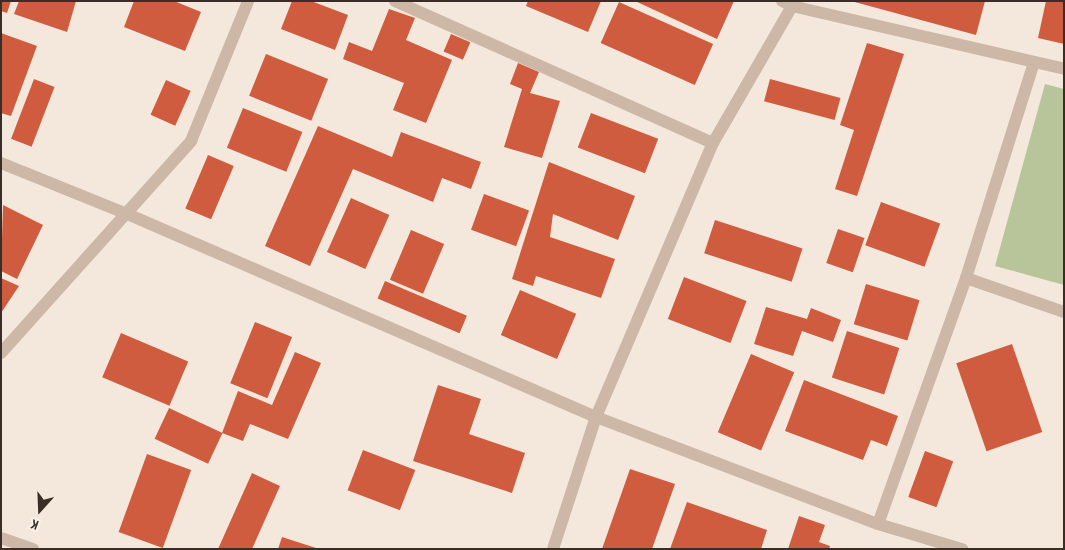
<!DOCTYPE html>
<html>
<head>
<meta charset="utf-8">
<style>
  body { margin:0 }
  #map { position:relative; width:1065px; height:550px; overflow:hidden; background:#f4e8dc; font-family:"Sofia Sans Condensed",sans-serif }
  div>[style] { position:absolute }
  .green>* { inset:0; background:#b8c59b }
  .building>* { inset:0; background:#cf5c3f; transform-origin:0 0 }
  .minor>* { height:12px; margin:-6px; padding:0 6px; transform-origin:6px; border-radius:6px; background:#cdb7a7 }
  span { translate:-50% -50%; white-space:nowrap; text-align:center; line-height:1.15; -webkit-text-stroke:4px #fbf2e9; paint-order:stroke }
  .frame { position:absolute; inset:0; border:2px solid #392d28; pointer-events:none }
  .north { position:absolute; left:15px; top:485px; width:50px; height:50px; -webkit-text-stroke:4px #fbf2e9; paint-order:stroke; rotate:200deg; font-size:14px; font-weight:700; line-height:20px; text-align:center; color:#392d28 }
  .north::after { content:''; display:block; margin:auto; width:18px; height:22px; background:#392d28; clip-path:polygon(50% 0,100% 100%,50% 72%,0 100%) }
</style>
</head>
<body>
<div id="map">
  <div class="green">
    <div style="clip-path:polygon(1045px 84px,1064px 89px,1064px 285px,995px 266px)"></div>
  </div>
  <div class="building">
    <div style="clip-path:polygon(1px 1px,11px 1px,7px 13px,1px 11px)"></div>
    <div style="clip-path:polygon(19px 1px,76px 1px,67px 32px,14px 14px)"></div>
    <div style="clip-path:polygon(134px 1px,174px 1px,201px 12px,185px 51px,124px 27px)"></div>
    <div style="clip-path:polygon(292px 1px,311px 1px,348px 15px,335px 50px,281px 29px)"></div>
    <div style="clip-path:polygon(528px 1px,601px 1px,588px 32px,526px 6px)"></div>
    <div style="clip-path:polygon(635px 1px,734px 1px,717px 39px)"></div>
    <div style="clip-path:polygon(851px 1px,985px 1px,976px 35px)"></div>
    <div style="clip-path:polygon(1046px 1px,1064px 1px,1064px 44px,1038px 38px)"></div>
    <div style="left:619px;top:2px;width:103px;height:45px;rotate:24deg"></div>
    <div style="clip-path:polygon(389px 9px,415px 18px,406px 40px,452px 60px,426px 123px,393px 110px,404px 83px,343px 59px,349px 42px,372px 51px)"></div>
    <div style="clip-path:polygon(1px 33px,37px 46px,11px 116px,1px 113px)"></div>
    <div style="left:451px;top:34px;width:21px;height:19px;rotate:23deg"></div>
    <div style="clip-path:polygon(867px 43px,904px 54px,857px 196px,835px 189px,854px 130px,840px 125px)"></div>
    <div style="left:266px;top:54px;width:67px;height:45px;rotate:22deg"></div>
    <div style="clip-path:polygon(518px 63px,539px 72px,530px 93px,560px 101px,542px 158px,504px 147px,522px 89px,510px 84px)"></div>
    <div style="left:34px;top:79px;width:22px;height:64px;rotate:21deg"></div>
    <div style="left:770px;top:79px;width:73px;height:23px;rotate:15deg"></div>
    <div style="left:166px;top:80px;width:27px;height:38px;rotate:24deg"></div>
    <div style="left:243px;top:108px;width:64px;height:43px;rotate:22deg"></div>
    <div style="left:591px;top:113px;width:72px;height:37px;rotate:21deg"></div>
    <div style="clip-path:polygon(318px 126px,392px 157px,401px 132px,481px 162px,471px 189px,442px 178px,433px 202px,353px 169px,310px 266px,265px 246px)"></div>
    <div style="left:208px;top:155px;width:28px;height:58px;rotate:23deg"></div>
    <div style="clip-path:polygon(549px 162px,635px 196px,618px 240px,553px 214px,550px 237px,615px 259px,601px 298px,536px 276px,533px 286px,512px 279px)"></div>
    <div style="left:484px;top:194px;width:48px;height:38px;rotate:20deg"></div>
    <div style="left:351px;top:198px;width:42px;height:59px;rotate:24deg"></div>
    <div style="left:881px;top:202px;width:63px;height:46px;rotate:20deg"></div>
    <div style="clip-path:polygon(3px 205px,43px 225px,17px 279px,1px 271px)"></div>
    <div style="left:715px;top:220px;width:92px;height:35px;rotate:18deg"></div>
    <div style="left:838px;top:229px;width:28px;height:36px;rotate:19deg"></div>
    <div style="left:411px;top:230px;width:36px;height:54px;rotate:23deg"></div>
    <div style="left:684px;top:277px;width:67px;height:45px;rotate:21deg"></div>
    <div style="clip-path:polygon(1px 278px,19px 286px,1px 313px)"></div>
    <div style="left:385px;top:281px;width:89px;height:19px;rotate:23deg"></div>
    <div style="left:866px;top:284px;width:56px;height:42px;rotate:17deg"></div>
    <div style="left:520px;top:290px;width:61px;height:49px;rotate:23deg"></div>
    <div style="clip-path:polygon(766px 307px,807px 319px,811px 308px,841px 320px,833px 342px,802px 331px,793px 356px,754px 344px)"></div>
    <div style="left:255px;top:322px;width:40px;height:66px;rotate:22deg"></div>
    <div style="left:847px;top:331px;width:55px;height:49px;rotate:18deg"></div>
    <div style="left:121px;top:333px;width:73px;height:48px;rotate:23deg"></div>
    <div style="left:1012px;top:344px;width:93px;height:59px;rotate:71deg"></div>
    <div style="clip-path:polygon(295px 352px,321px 363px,288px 439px,250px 424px,243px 441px,222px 433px,238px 391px,272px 405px)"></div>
    <div style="left:751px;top:354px;width:47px;height:85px;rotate:23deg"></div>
    <div style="clip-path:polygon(804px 380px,898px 416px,887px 446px,871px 440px,863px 460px,785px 431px)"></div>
    <div style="clip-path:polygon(438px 385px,481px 399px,469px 434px,525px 453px,512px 493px,413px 461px)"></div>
    <div style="left:169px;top:408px;width:59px;height:34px;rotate:25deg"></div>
    <div style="left:363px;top:450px;width:56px;height:43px;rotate:21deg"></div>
    <div style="left:925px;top:451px;width:30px;height:49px;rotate:20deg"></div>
    <div style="left:147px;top:454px;width:47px;height:83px;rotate:20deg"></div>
    <div style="clip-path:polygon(630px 469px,675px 484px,652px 549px,602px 549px)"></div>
    <div style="clip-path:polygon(252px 473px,280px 486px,252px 549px,218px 549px)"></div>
    <div style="clip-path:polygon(687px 502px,767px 530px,761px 549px,670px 549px)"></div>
    <div style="clip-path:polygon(799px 516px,825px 525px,819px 542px,830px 546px,829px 549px,788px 549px)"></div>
    <div style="clip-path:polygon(282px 537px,316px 548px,316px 549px,278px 549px)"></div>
  </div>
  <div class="minor">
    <div style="left:395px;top:1px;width:348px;rotate:24.1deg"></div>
    <div style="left:782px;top:1px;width:11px;rotate:27deg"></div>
    <div style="left:792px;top:6px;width:279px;rotate:13deg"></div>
    <div style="left:1px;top:163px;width:134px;rotate:22deg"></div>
    <div style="left:125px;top:213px;width:513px;rotate:23.42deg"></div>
    <div style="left:596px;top:417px;width:302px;rotate:20.8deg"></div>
    <div style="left:878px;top:524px;width:88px;rotate:16.6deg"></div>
    <div style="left:966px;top:278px;width:104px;rotate:19.1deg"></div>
    <div style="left:1px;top:353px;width:285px;rotate:-48.1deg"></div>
    <div style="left:191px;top:141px;width:151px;rotate:-67.8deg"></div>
    <div style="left:878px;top:524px;width:261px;rotate:-70.3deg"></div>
    <div style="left:966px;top:278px;width:226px;rotate:-72.5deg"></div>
    <div style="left:1px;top:538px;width:34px;rotate:19deg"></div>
    <div style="left:553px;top:549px;width:139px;rotate:-72deg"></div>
    <div style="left:596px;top:417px;width:298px;rotate:-66.9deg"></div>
    <div style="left:713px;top:143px;width:164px;rotate:-60deg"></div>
  </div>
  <div class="frame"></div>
  <div class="north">K</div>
</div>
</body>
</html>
